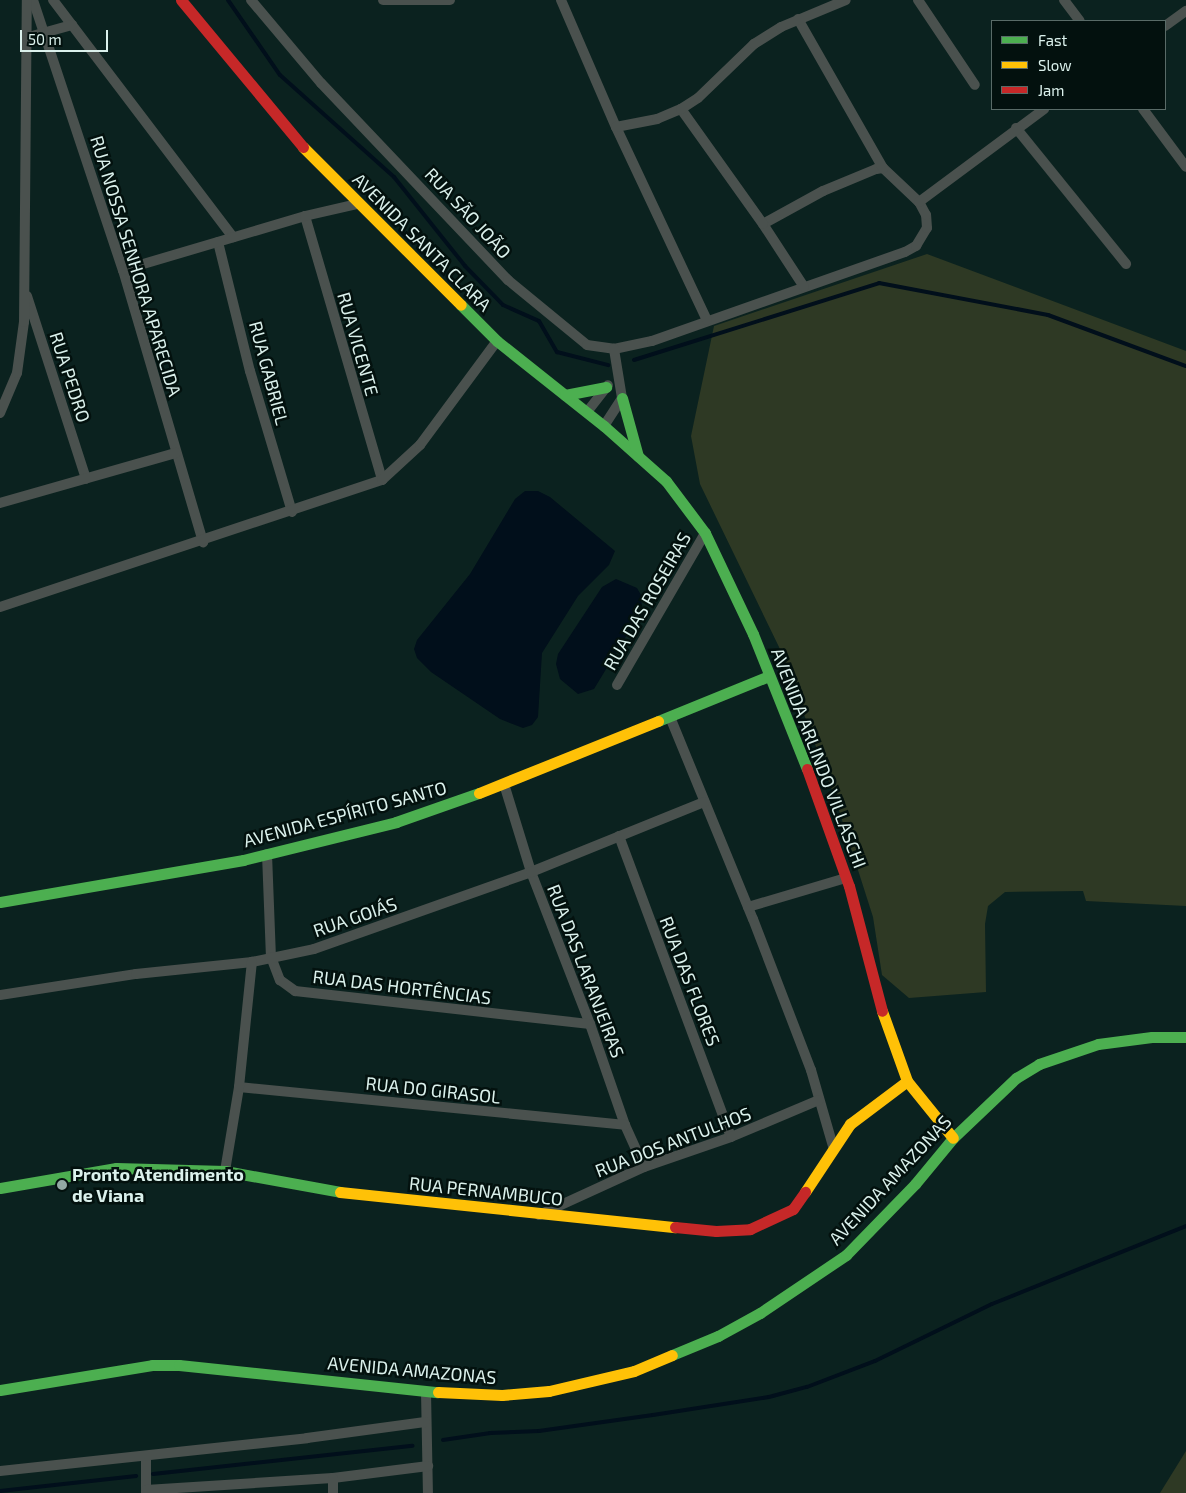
<!DOCTYPE html>
<html>
<head>
<meta charset="utf-8">
<style>
  body { margin:0 }
  #map { position:relative; width:1186px; height:1493px; overflow:hidden; background:#0b221f; font-family:"Exo 2",sans-serif }
  div>[style] { position:absolute }
  .green>* { inset:0; background:#2e3924 }
  .water>* { inset:0; background:#010f1b }
  .stream>* { height:4px; margin:-2px; padding:0 2px; transform-origin:2px; border-radius:2px; background:#010f1b }
  .street>* { height:10px; margin:-5px; padding:0 5px; transform-origin:5px; border-radius:5px; background:#4a514e }
  .fast>* { height:11px; margin:-5.5px; padding:0 5.5px; transform-origin:5.5px; border-radius:5.5px; background:#4caf50 }
  .slow>* { height:11px; margin:-5.5px; padding:0 5.5px; transform-origin:5.5px; border-radius:5.5px; background:#ffc107 }
  .jam>* { height:11px; margin:-5.5px; padding:0 5.5px; transform-origin:5.5px; border-radius:5.5px; background:#c62828 }
  .dots>* { width:14px; height:14px; translate:-50% -50%; box-sizing:border-box; border:2px solid #03110e; border-radius:50% }
  span { translate:-50% -50%; white-space:nowrap; text-align:center; line-height:1.15; -webkit-text-stroke:5px #03110e; paint-order:stroke }
  .street-label { font-size:18px; color:#dbf1ec }
  .poi-label { font-size:18px; color:#dbf1ec; font-weight:700 }
  .left { translate:0 -50%; text-align:left }
  .legend { position:absolute; left:991px; top:20px; width:175px; height:90px; box-sizing:border-box; background:#03110e; border:1px solid #596b67; margin:0; padding:6px 9px; list-style:none; font-size:15px; color:#dbf1ec }
  .legend li { display:flex; align-items:center; gap:10px; height:25px }
  .legend b { width:25px; border:1px solid #596b67 }
  .scale { position:absolute; left:20px; top:30px; width:88px; height:22px; box-sizing:border-box; border:2px solid #dbf1ec; border-top:0; padding-left:6px; font-size:15px; line-height:18px; white-space:nowrap; color:#dbf1ec; -webkit-text-stroke:4px #03110e; paint-order:stroke }
</style>
</head>
<body>
<div id="map">
  <div class="green">
    <div style="clip-path:polygon(927px 254px,1186px 351px,1186px 906px,1086px 901px,1083px 891px,1005px 892px,988px 906px,985px 924px,986px 992px,909px 998px,882px 975px,873px 917px,835px 798px,779px 647px,700px 484px,691px 436px,714px 326px)"></div>
    <div style="clip-path:polygon(1186px 1451px,1186px 1493px,1160px 1493px)"></div>
  </div>
  <div class="water">
    <div style="clip-path:polygon(538px 491px,550px 497px,615px 551px,609px 565px,578px 596px,542px 653px,538px 717px,532px 725px,523px 728px,500px 719px,431px 672px,417px 658px,414px 649px,417px 640px,470px 574px,515px 499px,525px 491px)"></div>
    <div style="clip-path:polygon(616px 579px,637px 588px,641px 595px,642px 610px,594px 689px,578px 694px,560px 679px,556px 664px,558px 654px,602px 587px)"></div>
  </div>
  <div class="stream">
    <div style="left:228px;top:0;width:91px;rotate:55.3deg"></div>
    <div style="left:280px;top:75px;width:153px;rotate:41.8deg"></div>
    <div style="left:394px;top:177px;width:114px;rotate:51.4deg"></div>
    <div style="left:465px;top:266px;width:54px;rotate:45.7deg"></div>
    <div style="left:503px;top:305px;width:39px;rotate:24deg"></div>
    <div style="left:539px;top:321px;width:36px;rotate:60deg"></div>
    <div style="left:557px;top:352px;width:53px;rotate:14.3deg"></div>
    <div style="left:634px;top:360px;width:257px;rotate:-17.4deg"></div>
    <div style="left:879px;top:283px;width:172px;rotate:10.7deg"></div>
    <div style="left:1048px;top:315px;width:147px;rotate:20.3deg"></div>
    <div style="left:443px;top:1440px;width:48px;rotate:-8.5deg"></div>
    <div style="left:490px;top:1433px;width:49px;rotate:-2.3deg"></div>
    <div style="left:539px;top:1431px;width:115px;rotate:-8deg"></div>
    <div style="left:653px;top:1415px;width:117px;rotate:-8.8deg"></div>
    <div style="left:769px;top:1397px;width:39px;rotate:-15deg"></div>
    <div style="left:807px;top:1387px;width:73px;rotate:-20.9deg"></div>
    <div style="left:875px;top:1361px;width:130px;rotate:-26deg"></div>
    <div style="left:992px;top:1304px;width:209px;rotate:-21.9deg"></div>
    <div style="left:153px;top:1474px;width:261px;rotate:-6.2deg"></div>
    <div style="left:0;top:1491px;width:137px;rotate:-6.3deg"></div>
  </div>
  <div class="street">
    <div style="left:33px;top:0;width:285px;rotate:71.6deg"></div>
    <div style="left:123px;top:270px;width:284px;rotate:73.6deg"></div>
    <div style="left:53px;top:0;width:298px;rotate:52.8deg"></div>
    <div style="left:251px;top:0;width:109px;rotate:49.9deg"></div>
    <div style="left:321px;top:83px;width:272px;rotate:46.5deg"></div>
    <div style="left:508px;top:280px;width:102px;rotate:39.4deg"></div>
    <div style="left:587px;top:345px;width:27px;rotate:8deg"></div>
    <div style="left:614px;top:349px;width:39px;rotate:-12deg"></div>
    <div style="left:652px;top:341px;width:268px;rotate:-19.4deg"></div>
    <div style="left:905px;top:252px;width:13px;rotate:-29deg"></div>
    <div style="left:916px;top:246px;width:21px;rotate:-59deg"></div>
    <div style="left:927px;top:228px;width:13px;rotate:-94deg"></div>
    <div style="left:926px;top:215px;width:15px;rotate:-118deg"></div>
    <div style="left:919px;top:202px;width:50px;rotate:-136.6deg"></div>
    <div style="left:883px;top:168px;width:7px;rotate:172deg"></div>
    <div style="left:876px;top:169px;width:57px;rotate:157.5deg"></div>
    <div style="left:823px;top:191px;width:68px;rotate:151.2deg"></div>
    <div style="left:763px;top:224px;width:75px;rotate:56.9deg"></div>
    <div style="left:383px;top:0;width:67px"></div>
    <div style="left:561px;top:0;width:138px;rotate:66.6deg"></div>
    <div style="left:616px;top:127px;width:213px;rotate:64.8deg"></div>
    <div style="left:918px;top:0;width:102px;rotate:56.2deg"></div>
    <div style="left:1064px;top:0;width:26px;rotate:53deg"></div>
    <div style="left:798px;top:19px;width:172px;rotate:60.3deg"></div>
    <div style="left:1165px;top:26px;width:26px;rotate:-36deg"></div>
    <div style="left:25px;top:38px;width:49px;rotate:-15.5deg"></div>
    <div style="left:681px;top:109px;width:141px;rotate:54.5deg"></div>
    <div style="left:1143px;top:109px;width:72px;rotate:53.4deg"></div>
    <div style="left:616px;top:127px;width:42px;rotate:-11deg"></div>
    <div style="left:657px;top:119px;width:26px;rotate:-23deg"></div>
    <div style="left:681px;top:109px;width:20px;rotate:-33deg"></div>
    <div style="left:698px;top:98px;width:78px;rotate:-44deg"></div>
    <div style="left:754px;top:44px;width:32px;rotate:-32deg"></div>
    <div style="left:781px;top:27px;width:70px;rotate:-22.6deg"></div>
    <div style="left:1016px;top:128px;width:175px;rotate:51deg"></div>
    <div style="left:919px;top:202px;width:156px;rotate:-36.6deg"></div>
    <div style="left:305px;top:216px;width:275px;rotate:73.7deg"></div>
    <div style="left:218px;top:242px;width:133px;rotate:76.1deg"></div>
    <div style="left:250px;top:371px;width:147px;rotate:73.4deg"></div>
    <div style="left:123px;top:270px;width:190px;rotate:-16.5deg"></div>
    <div style="left:305px;top:216px;width:53px;rotate:-13deg"></div>
    <div style="left:27px;top:296px;width:192px;rotate:72.1deg"></div>
    <div style="left:587px;top:412px;width:34px;rotate:-52deg"></div>
    <div style="left:0;top:413px;width:43px;rotate:-67deg"></div>
    <div style="left:17px;top:373px;width:51px;rotate:-82.2deg"></div>
    <div style="left:24px;top:322px;width:322px;rotate:-89.5deg"></div>
    <div style="left:604px;top:426px;width:33px;rotate:-57deg"></div>
    <div style="left:622px;top:398px;width:50px;rotate:-99.3deg"></div>
    <div style="left:0;top:503px;width:183px;rotate:-15.9deg"></div>
    <div style="left:0;top:607px;width:403px;rotate:-18.4deg"></div>
    <div style="left:382px;top:480px;width:52px;rotate:-42.6deg"></div>
    <div style="left:420px;top:445px;width:129px;rotate:-53.5deg"></div>
    <div style="left:617px;top:685px;width:176px;rotate:-59.9deg"></div>
    <div style="left:670px;top:717px;width:218px;rotate:67.7deg"></div>
    <div style="left:753px;top:919px;width:162px;rotate:69deg"></div>
    <div style="left:811px;top:1070px;width:79px;rotate:73.9deg"></div>
    <div style="left:504px;top:784px;width:92px;rotate:72.9deg"></div>
    <div style="left:531px;top:872px;width:163px;rotate:68.8deg"></div>
    <div style="left:590px;top:1024px;width:107px;rotate:70.9deg"></div>
    <div style="left:625px;top:1125px;width:46px;rotate:65.7deg"></div>
    <div style="left:619px;top:836px;width:321px;rotate:69.6deg"></div>
    <div style="left:267px;top:854px;width:103px;rotate:87.8deg"></div>
    <div style="left:271px;top:957px;width:25px;rotate:69deg"></div>
    <div style="left:280px;top:980px;width:19px;rotate:36deg"></div>
    <div style="left:295px;top:991px;width:297px;rotate:6.4deg"></div>
    <div style="left:748px;top:907px;width:102px;rotate:-16.5deg"></div>
    <div style="left:0;top:995px;width:138px;rotate:-8.8deg"></div>
    <div style="left:136px;top:974px;width:117px;rotate:-5.9deg"></div>
    <div style="left:252px;top:962px;width:63px;rotate:-11.8deg"></div>
    <div style="left:314px;top:949px;width:230px;rotate:-19.5deg"></div>
    <div style="left:531px;top:872px;width:187px;rotate:-22deg"></div>
    <div style="left:239px;top:1087px;width:388px;rotate:5.6deg"></div>
    <div style="left:225px;top:1171px;width:85px;rotate:-80.5deg"></div>
    <div style="left:239px;top:1087px;width:126px;rotate:-84.1deg"></div>
    <div style="left:539px;top:1215px;width:115px;rotate:-24.6deg"></div>
    <div style="left:644px;top:1167px;width:92px;rotate:-19deg"></div>
    <div style="left:731px;top:1137px;width:95px;rotate:-22.8deg"></div>
    <div style="left:426px;top:1392px;width:101px;rotate:88.9deg"></div>
    <div style="left:146px;top:1456px;width:37px;rotate:90deg"></div>
    <div style="left:0;top:1471px;width:309px;rotate:-6.1deg"></div>
    <div style="left:307px;top:1438px;width:119px;rotate:-7.7deg"></div>
    <div style="left:146px;top:1490px;width:187px;rotate:-3.7deg"></div>
    <div style="left:333px;top:1478px;width:96px;rotate:-7.2deg"></div>
    <div style="left:333px;top:1493px;width:15px;rotate:-90deg"></div>
  </div>
  <div class="fast">
    <div style="left:461px;top:305px;width:51px;rotate:45deg"></div>
    <div style="left:497px;top:341px;width:137px;rotate:38.5deg"></div>
    <div style="left:604px;top:426px;width:83px;rotate:41.6deg"></div>
    <div style="left:666px;top:481px;width:65px;rotate:53.1deg"></div>
    <div style="left:705px;top:533px;width:112px;rotate:64.6deg"></div>
    <div style="left:753px;top:634px;width:145px;rotate:68.2deg"></div>
    <div style="left:565px;top:395px;width:42px;rotate:-11deg"></div>
    <div style="left:622px;top:398px;width:60px;rotate:74.6deg"></div>
    <div style="left:658px;top:721px;width:120px;rotate:-22.1deg"></div>
    <div style="left:0;top:902px;width:247px;rotate:-9.8deg"></div>
    <div style="left:243px;top:860px;width:158px;rotate:-13.9deg"></div>
    <div style="left:396px;top:822px;width:88px;rotate:-19.3deg"></div>
    <div style="left:0;top:1188px;width:118px;rotate:-9.8deg"></div>
    <div style="left:116px;top:1168px;width:109px;rotate:1.6deg"></div>
    <div style="left:225px;top:1171px;width:117px;rotate:10.3deg"></div>
    <div style="left:672px;top:1355px;width:50px;rotate:-22.4deg"></div>
    <div style="left:718px;top:1336px;width:48px;rotate:-28.7deg"></div>
    <div style="left:760px;top:1313px;width:104px;rotate:-34deg"></div>
    <div style="left:846px;top:1255px;width:99px;rotate:-45.8deg"></div>
    <div style="left:915px;top:1184px;width:60px;rotate:-50.4deg"></div>
    <div style="left:953px;top:1138px;width:87px;rotate:-43.6deg"></div>
    <div style="left:1016px;top:1078px;width:27px;rotate:-31deg"></div>
    <div style="left:1039px;top:1064px;width:62px;rotate:-18.7deg"></div>
    <div style="left:1098px;top:1044px;width:54px;rotate:-7.4deg"></div>
    <div style="left:1152px;top:1037px;width:34px"></div>
    <div style="left:0;top:1390px;width:154px;rotate:-9.3deg"></div>
    <div style="left:152px;top:1365px;width:27px"></div>
    <div style="left:179px;top:1365px;width:260px;rotate:6deg"></div>
  </div>
  <div class="slow">
    <div style="left:303px;top:147px;width:223px;rotate:45deg"></div>
    <div style="left:479px;top:793px;width:193px;rotate:-21.9deg"></div>
    <div style="left:882px;top:1011px;width:74px;rotate:70.3deg"></div>
    <div style="left:907px;top:1081px;width:73px;rotate:51.1deg"></div>
    <div style="left:340px;top:1192px;width:337px;rotate:6deg"></div>
    <div style="left:805px;top:1192px;width:82px;rotate:-56.5deg"></div>
    <div style="left:850px;top:1124px;width:71px;rotate:-37deg"></div>
    <div style="left:438px;top:1392px;width:64px;rotate:2.7deg"></div>
    <div style="left:502px;top:1395px;width:47px;rotate:-4.9deg"></div>
    <div style="left:549px;top:1391px;width:87px;rotate:-13.2deg"></div>
    <div style="left:634px;top:1371px;width:41px;rotate:-22.8deg"></div>
  </div>
  <div class="jam">
    <div style="left:181px;top:0;width:191px;rotate:50.3deg"></div>
    <div style="left:807px;top:769px;width:124px;rotate:70.3deg"></div>
    <div style="left:849px;top:886px;width:129px;rotate:75.2deg"></div>
    <div style="left:675px;top:1227px;width:41px;rotate:5.6deg"></div>
    <div style="left:716px;top:1231px;width:34px;rotate:-3deg"></div>
    <div style="left:750px;top:1229px;width:47px;rotate:-24.9deg"></div>
    <div style="left:793px;top:1209px;width:21px;rotate:-55deg"></div>
  </div>
  <div class="dots">
    <div style="left:62px;top:1185px;background:#92a9a4"></div>
  </div>
  <div class="street-label">
    <span style="left:468px;top:213px;rotate:47deg">RUA SÃO JOÃO</span>
    <span style="left:422px;top:242px;rotate:45deg">AVENIDA SANTA CLARA</span>
    <span style="left:136px;top:266px;rotate:73deg">RUA NOSSA SENHORA APARECIDA</span>
    <span style="left:358px;top:344px;rotate:74deg">RUA VICENTE</span>
    <span style="left:269px;top:373px;rotate:75deg">RUA GABRIEL</span>
    <span style="left:70px;top:377px;rotate:72deg">RUA PEDRO</span>
    <span style="left:647px;top:601px;rotate:-60deg">RUA DAS ROSEIRAS</span>
    <span style="left:819px;top:758px;rotate:69deg">AVENIDA ARLINDO VILLASCHI</span>
    <span style="left:345px;top:814px;rotate:-15deg">AVENIDA ESPÍRITO SANTO</span>
    <span style="left:355px;top:917px;rotate:-19deg">RUA GOIÁS</span>
    <span style="left:586px;top:971px;rotate:69deg">RUA DAS LARANJEIRAS</span>
    <span style="left:690px;top:981px;rotate:69deg">RUA DAS FLORES</span>
    <span style="left:402px;top:987px;rotate:7deg">RUA DAS HORTÊNCIAS</span>
    <span style="left:433px;top:1090px;rotate:6deg">RUA DO GIRASOL</span>
    <span style="left:673px;top:1142px;rotate:-21deg">RUA DOS ANTULHOS</span>
    <span style="left:890px;top:1180px;rotate:-47deg">AVENIDA AMAZONAS</span>
    <span style="left:486px;top:1191px;rotate:6deg">RUA PERNAMBUCO</span>
    <span style="left:412px;top:1370px;rotate:5deg">AVENIDA AMAZONAS</span>
  </div>
  <div class="poi-label">
    <span class="left" style="left:72px;top:1185px">Pronto Atendimento<br>de Viana</span>
  </div>
  <ul class="legend">
  <li><b style="height:6px;background:#4caf50"></b>Fast</li>
  <li><b style="height:6px;background:#ffc107"></b>Slow</li>
  <li><b style="height:6px;background:#c62828"></b>Jam</li>
  </ul>
  <div class="scale">50 m</div>
</div>
</body>
</html>
